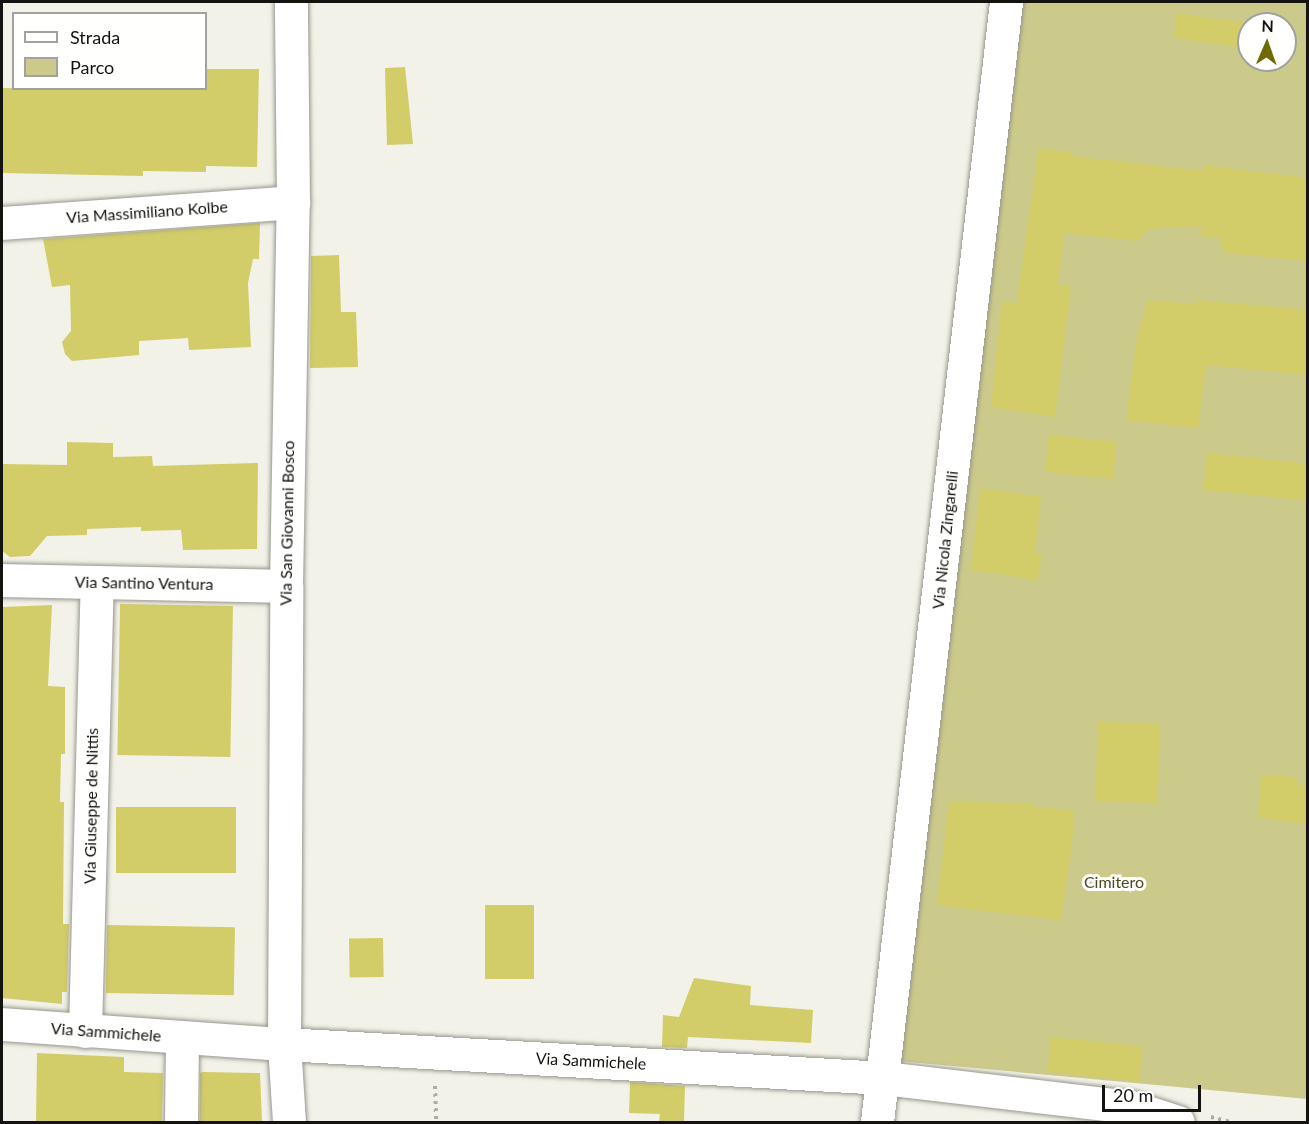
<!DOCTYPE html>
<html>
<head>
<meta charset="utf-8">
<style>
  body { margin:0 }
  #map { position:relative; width:1309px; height:1124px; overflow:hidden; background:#f2f2e8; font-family:Lato,sans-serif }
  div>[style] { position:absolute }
  .green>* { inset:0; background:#ccca8a }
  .building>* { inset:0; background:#d2cd68; transform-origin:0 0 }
  .path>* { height:4px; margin-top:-2px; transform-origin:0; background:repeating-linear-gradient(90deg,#adaca4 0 3px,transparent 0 7.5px) }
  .roads { filter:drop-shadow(0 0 2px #97978f) drop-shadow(0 0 2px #97978f) }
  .minor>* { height:33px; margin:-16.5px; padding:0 16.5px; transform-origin:16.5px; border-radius:16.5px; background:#fff }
  .tertiary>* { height:33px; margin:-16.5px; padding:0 16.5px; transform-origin:16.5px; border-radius:16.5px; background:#fff }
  span { translate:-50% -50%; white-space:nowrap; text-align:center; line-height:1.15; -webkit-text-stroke:6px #fffffe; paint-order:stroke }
  .street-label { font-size:16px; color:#141310 }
  .park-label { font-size:16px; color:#4c4a1f }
  .frame { position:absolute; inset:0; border:3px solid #141310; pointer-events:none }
  .legend { position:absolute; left:12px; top:12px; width:195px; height:78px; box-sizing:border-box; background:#fffffe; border:2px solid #a1a19f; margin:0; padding:8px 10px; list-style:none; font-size:18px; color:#141310 }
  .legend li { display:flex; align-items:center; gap:12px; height:30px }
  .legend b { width:30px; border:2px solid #a1a19f }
  .north { position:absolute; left:1237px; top:12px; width:60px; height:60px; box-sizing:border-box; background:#fffffe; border:2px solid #a1a19f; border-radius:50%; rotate:2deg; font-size:16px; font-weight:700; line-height:24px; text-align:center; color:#141310 }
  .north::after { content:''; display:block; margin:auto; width:21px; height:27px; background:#6f6a04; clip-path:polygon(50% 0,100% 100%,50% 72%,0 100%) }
  .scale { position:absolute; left:1102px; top:1085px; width:99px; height:27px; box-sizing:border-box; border:3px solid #141310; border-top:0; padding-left:8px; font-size:18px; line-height:21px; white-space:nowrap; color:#141310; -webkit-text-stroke:4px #fffffe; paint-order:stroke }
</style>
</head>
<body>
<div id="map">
  <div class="green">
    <div style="clip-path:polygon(evenodd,1017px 2px,1307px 2px,1307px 1099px,899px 1061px,1017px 2px,1249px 24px,1285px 24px,1285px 60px,1249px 60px,1249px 24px)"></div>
  </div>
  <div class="building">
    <div style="left:1177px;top:13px;width:73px;height:25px;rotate:8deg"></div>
    <div style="clip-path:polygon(405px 67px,413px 144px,387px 145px,385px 68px)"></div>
    <div style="clip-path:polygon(206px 69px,259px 69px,257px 167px,206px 166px,206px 172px,143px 171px,143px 176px,2px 173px,2px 88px,206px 88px)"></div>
    <div style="clip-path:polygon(1038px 149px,1072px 152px,1072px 156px,1203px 171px,1203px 165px,1308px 178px,1308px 261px,1225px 253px,1219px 238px,1200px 236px,1201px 226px,1158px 228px,1146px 231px,1137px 241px,1064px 233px,1058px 285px,1071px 286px,1055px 417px,991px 407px,1002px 301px,1017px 303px)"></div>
    <div style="clip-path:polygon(260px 223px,259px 259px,253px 259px,248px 283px,251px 347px,189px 350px,188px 338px,139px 341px,139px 355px,72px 361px,65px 354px,62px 342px,71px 331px,70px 285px,52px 287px,43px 239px)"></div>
    <div style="clip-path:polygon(339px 255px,341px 312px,356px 312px,358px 367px,310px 368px,311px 256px)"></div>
    <div style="clip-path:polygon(1148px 300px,1197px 304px,1197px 300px,1308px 310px,1308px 375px,1206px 365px,1198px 428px,1126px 420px,1137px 336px)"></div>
    <div style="left:1049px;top:435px;width:68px;height:37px;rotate:6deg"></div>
    <div style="clip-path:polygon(67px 442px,113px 443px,113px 457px,152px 456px,153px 466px,258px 463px,257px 549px,183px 550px,181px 530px,141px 531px,141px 527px,87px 529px,87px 535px,47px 536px,30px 556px,10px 557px,2px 551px,2px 464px,67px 465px)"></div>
    <div style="left:1207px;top:453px;width:102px;height:37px;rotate:6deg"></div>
    <div style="clip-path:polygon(980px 488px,1041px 497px,1035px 553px,1042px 554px,1037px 581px,1002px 574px,971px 571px)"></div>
    <div style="left:120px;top:604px;width:113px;height:151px;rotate:1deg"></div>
    <div style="clip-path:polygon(52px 605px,48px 686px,65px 687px,65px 754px,61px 754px,60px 802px,64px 802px,63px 924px,69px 924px,67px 992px,62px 992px,62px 1004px,2px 998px,2px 607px)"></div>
    <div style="left:1098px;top:722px;width:62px;height:79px;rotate:2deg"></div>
    <div style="clip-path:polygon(1261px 775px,1298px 777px,1298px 785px,1308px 785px,1308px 824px,1258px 817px)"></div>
    <div style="clip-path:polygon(949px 801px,1033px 804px,1033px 807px,1074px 810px,1072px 845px,1061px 920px,937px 905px)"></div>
    <div style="left:116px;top:807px;width:120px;height:66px"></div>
    <div style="left:485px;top:905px;width:49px;height:74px"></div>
    <div style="left:107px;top:925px;width:128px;height:68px;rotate:1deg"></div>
    <div style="left:383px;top:938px;width:39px;height:34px;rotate:89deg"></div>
    <div style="clip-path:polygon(694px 978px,751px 986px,750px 1005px,813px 1010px,811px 1043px,688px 1037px,687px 1048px,662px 1047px,663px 1015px,679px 1017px)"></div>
    <div style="left:1051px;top:1037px;width:92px;height:35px;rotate:6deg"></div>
    <div style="clip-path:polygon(37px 1053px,124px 1057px,124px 1072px,163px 1073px,162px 1122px,36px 1122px)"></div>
    <div style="clip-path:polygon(203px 1072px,260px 1073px,262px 1122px,200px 1122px,200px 1073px)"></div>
    <div style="clip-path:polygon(630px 1082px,685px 1086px,684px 1122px,659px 1122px,660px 1114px,629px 1113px)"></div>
  </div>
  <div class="path">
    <div style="left:435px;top:1086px;width:36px;rotate:88deg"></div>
    <div style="left:1211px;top:1117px;width:21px;rotate:14deg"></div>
  </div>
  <div class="roads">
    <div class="minor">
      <div style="left:2px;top:223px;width:292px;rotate:-4.1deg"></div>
      <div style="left:2px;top:580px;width:284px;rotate:1.2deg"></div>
      <div style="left:85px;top:1031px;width:449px;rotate:-88.5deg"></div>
      <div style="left:181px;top:1122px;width:85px;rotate:-89.3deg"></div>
      <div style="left:289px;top:1122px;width:78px;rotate:-93.7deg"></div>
      <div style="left:284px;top:1044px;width:458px;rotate:-89.7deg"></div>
      <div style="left:286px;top:586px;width:384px;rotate:-89deg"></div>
      <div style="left:293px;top:202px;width:200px;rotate:-90.6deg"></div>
      <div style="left:877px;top:1122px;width:1127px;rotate:-83.43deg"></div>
    </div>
    <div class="tertiary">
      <div style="left:2px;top:1024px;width:283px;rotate:4.1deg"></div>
      <div style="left:284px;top:1044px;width:601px;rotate:3.24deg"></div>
      <div style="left:884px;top:1078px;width:249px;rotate:6.7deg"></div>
      <div style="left:1131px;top:1107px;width:49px;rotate:17.7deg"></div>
    </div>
  </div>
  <div class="street-label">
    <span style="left:147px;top:212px;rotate:-4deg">Via Massimiliano Kolbe</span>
    <span style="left:287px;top:523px;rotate:-89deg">Via San Giovanni Bosco</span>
    <span style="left:945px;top:540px;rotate:-84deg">Via Nicola Zingarelli</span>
    <span style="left:144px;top:583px;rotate:1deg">Via Santino Ventura</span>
    <span style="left:91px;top:806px;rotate:-89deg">Via Giuseppe de Nittis</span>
    <span style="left:106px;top:1032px;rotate:4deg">Via Sammichele</span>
    <span style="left:591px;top:1061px;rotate:3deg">Via Sammichele</span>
  </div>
  <div class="park-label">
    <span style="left:1114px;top:882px">Cimitero</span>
  </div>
  <div class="frame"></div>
  <ul class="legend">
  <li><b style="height:8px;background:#fff"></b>Strada</li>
  <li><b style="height:16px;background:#ccca8a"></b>Parco</li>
  </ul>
  <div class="north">N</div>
  <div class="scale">20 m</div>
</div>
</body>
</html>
